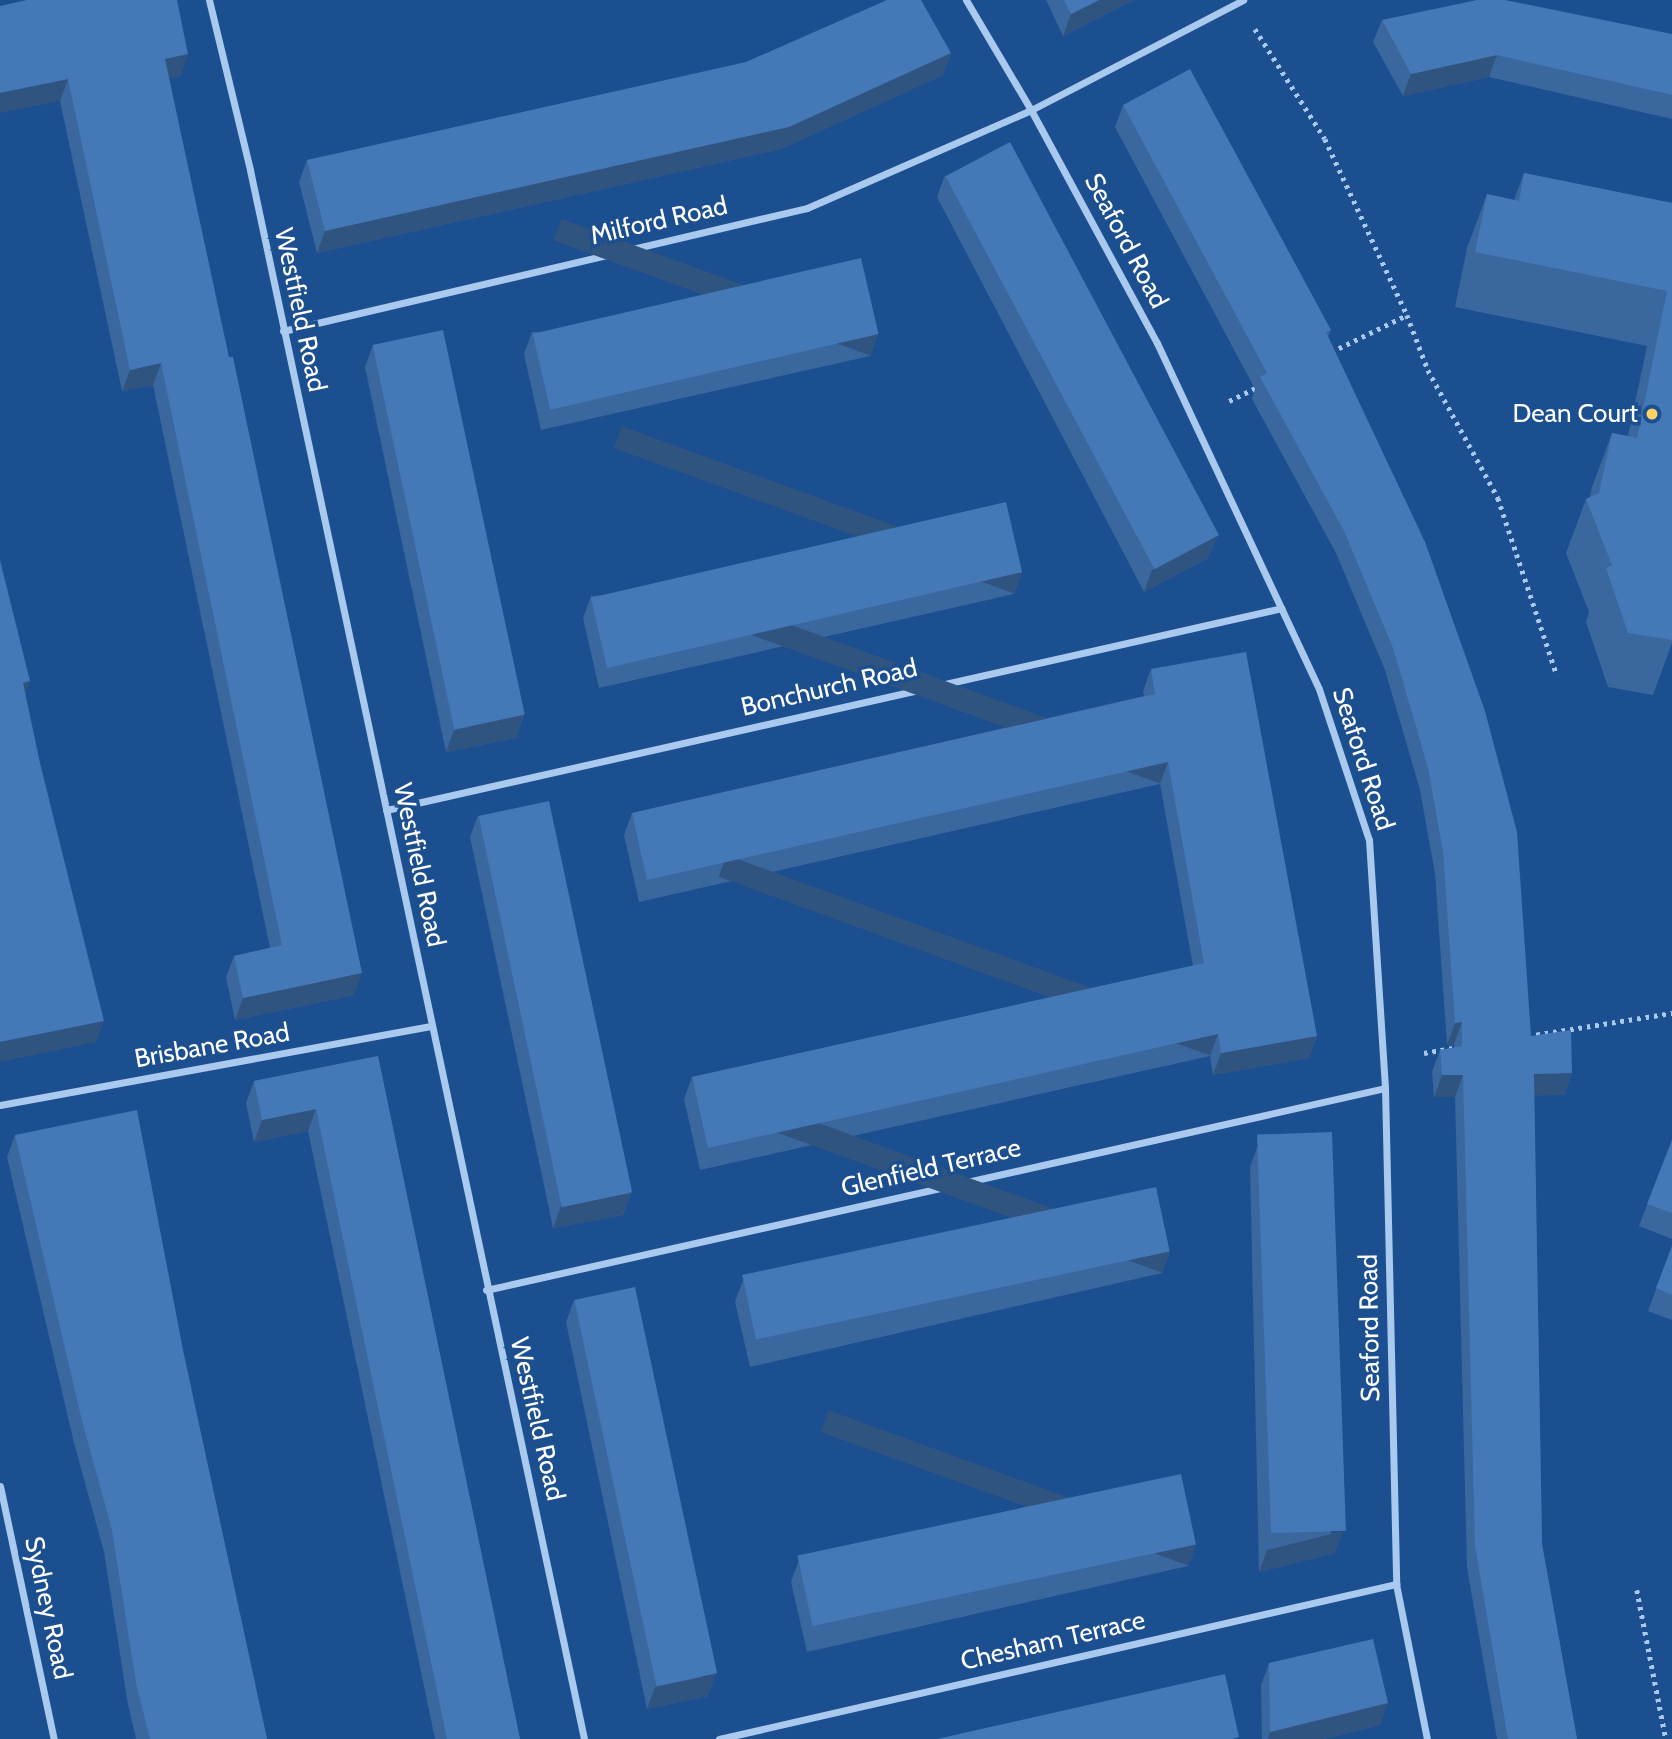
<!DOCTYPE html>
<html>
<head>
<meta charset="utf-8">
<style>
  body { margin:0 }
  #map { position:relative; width:1672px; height:1739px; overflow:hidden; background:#1b4f8f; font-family:Cabin,sans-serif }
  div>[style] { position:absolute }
  .path>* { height:4.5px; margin-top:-2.25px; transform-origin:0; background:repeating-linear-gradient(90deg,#a9c9ee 0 3.5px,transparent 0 8.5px) }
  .minor>* { height:7px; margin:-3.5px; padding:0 3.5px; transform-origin:3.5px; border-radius:3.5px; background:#a9c9ee }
  .wall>* { inset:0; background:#3a679d }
  .shaded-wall>* { inset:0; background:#305480; transform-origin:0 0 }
  .building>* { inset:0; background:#4478b7; transform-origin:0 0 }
  .dots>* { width:19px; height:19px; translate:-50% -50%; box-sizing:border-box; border:4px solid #1b4f8f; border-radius:50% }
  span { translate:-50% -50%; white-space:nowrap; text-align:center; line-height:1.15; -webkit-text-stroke:7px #1b4f8f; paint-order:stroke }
  .street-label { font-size:26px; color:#fff }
  .poi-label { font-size:26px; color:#fff }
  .right { translate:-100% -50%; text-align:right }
</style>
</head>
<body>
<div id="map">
  <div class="path">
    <div style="left:1255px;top:29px;width:130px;rotate:57.5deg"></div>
    <div style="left:1325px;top:139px;width:194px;rotate:65deg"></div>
    <div style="left:1407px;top:315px;width:59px;rotate:69.1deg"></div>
    <div style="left:1428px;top:370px;width:146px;rotate:61.3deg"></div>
    <div style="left:1498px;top:498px;width:187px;rotate:71.6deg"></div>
    <div style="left:1331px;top:352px;width:85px;rotate:-26deg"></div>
    <div style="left:1229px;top:401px;width:34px;rotate:-26deg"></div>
    <div style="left:1528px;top:1036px;width:146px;rotate:-9.1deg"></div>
    <div style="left:1424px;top:1053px;width:34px;rotate:-10deg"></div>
    <div style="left:1637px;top:1590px;width:152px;rotate:79deg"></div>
  </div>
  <div class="minor">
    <div style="left:209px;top:0;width:175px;rotate:76.4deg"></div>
    <div style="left:250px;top:170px;width:1604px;rotate:77.98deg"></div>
    <div style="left:966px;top:0;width:128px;rotate:59.4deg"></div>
    <div style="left:1031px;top:110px;width:265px;rotate:61.6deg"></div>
    <div style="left:1157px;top:343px;width:382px;rotate:64.9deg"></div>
    <div style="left:1319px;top:689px;width:159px;rotate:71.7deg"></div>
    <div style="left:1369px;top:840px;width:249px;rotate:86.3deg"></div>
    <div style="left:1385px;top:1088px;width:496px;rotate:88.7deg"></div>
    <div style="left:1396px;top:1584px;width:158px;rotate:78.7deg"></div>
    <div style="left:283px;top:331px;width:538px;rotate:-13.21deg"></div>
    <div style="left:807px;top:208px;width:244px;rotate:-23.6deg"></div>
    <div style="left:1031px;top:110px;width:239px;rotate:-27.4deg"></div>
    <div style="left:386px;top:810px;width:918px;rotate:-12.7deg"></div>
    <div style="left:0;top:1105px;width:438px;rotate:-10.4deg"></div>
    <div style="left:486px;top:1290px;width:921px;rotate:-12.66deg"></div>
    <div style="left:0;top:1486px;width:259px;rotate:78deg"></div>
    <div style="left:719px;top:1739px;width:695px;rotate:-12.9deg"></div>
  </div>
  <div class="wall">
    <div style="clip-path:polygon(1046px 0,1134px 0,1063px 36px)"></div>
    <div style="clip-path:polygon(0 6px,181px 76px,169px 78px,354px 995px,235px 1020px,226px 977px,234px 956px,270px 948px,153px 385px,122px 391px,60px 101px)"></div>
    <div style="clip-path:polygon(1382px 20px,1672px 34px,1672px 119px,1489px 77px,1403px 96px,1373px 42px)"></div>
    <div style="clip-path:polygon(951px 53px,943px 75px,781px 149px,317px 253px,299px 182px,307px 160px)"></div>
    <div style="clip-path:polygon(1123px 105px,1331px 330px,1328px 336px,1531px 1036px,1572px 1073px,1564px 1095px,1534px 1095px,1542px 1544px,1577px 1739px,1497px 1739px,1467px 1568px,1455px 1097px,1434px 1097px,1432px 1072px,1440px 1050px,1454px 1048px,1454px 1044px,1447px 1045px,1435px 874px,1420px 790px,1385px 670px,1336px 553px,1252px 399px,1255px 389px,1115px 127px)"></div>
    <div style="clip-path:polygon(1524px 173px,1672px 203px,1672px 643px,1653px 695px,1608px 687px,1586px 622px,1589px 612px,1566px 553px,1586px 499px,1590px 497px,1592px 487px,1612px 433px,1628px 436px,1647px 346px,1455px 307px,1467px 248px,1487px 194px,1514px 200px)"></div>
    <div style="clip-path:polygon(945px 175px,1217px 536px,1208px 558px,1144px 592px,937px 197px)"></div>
    <div style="clip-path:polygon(532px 332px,878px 334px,870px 356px,541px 430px,524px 354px)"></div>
    <div style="clip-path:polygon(373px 345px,524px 715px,516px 738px,446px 752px,365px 367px)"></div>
    <div style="clip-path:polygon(1022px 572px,1014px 594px,599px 688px,583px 618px,591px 596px)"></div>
    <div style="clip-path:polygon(1151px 669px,1317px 1036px,1309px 1058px,1213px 1075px,1210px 1056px,700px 1170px,684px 1099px,692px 1077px,1193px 966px,1160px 784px,639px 902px,624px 835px,632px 813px,1144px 696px,1143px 691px)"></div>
    <div style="clip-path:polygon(478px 815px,631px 1193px,623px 1215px,553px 1228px,470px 837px)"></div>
    <div style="clip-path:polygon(378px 1056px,520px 1739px,435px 1739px,308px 1131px,254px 1142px,246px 1103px,254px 1081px)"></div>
    <div style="clip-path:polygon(15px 1135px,184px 1355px,267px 1739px,136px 1739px,128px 1705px,104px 1552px,74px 1443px,7px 1157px)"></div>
    <div style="clip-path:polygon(1672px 1140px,1672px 1239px,1639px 1226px)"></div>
    <div style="clip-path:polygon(1258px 1145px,1335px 1553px,1259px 1572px,1250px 1167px)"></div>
    <div style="clip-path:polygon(1672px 1246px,1672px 1320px,1648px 1311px)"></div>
    <div style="clip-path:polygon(1170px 1251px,1162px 1273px,750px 1367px,735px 1302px,743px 1280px)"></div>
    <div style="clip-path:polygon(574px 1300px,708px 1696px,647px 1709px,566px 1322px)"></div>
    <div style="clip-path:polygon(1196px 1544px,1188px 1566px,807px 1652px,791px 1582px,799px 1560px)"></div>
    <div style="clip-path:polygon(1269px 1663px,1380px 1725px,1324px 1739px,1262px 1739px,1261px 1685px)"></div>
  </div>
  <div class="shaded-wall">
    <div style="clip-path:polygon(1099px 0,1134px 0,1063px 36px,1071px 14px)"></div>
    <div style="clip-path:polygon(951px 53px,943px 75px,781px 149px,317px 253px,325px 231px)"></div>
    <div style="clip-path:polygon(188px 54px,181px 76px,157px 81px,165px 59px)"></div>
    <div style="clip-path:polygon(1497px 55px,1489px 77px,1403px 96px,1411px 74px)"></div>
    <div style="clip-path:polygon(68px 79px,60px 101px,0 113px,0 93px)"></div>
    <div style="left:878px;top:334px;width:23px;height:337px;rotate:110deg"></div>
    <div style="clip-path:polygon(161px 363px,153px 385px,122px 391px,130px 370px)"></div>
    <div style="clip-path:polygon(1217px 536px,1208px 558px,1144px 592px,1152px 570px)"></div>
    <div style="left:1022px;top:572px;width:23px;height:426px;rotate:110deg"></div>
    <div style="clip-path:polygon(30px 681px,22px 703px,23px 683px)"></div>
    <div style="clip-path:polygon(524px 715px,516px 738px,446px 752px,454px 730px)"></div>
    <div style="left:1168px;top:762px;width:23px;height:534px;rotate:110deg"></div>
    <div style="clip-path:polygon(362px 973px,354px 995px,235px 1020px,243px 998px)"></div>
    <div style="clip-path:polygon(104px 1021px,96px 1042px,0 1062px,0 1042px)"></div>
    <div style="clip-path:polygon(1462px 1022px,1454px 1044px,1447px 1045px,1455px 1023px)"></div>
    <div style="left:1218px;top:1034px;width:23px;height:523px;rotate:110deg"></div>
    <div style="clip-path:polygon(1317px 1036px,1309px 1058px,1213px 1075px,1221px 1053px)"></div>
    <div style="clip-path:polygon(1572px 1073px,1564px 1095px,1526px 1096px,1534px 1074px)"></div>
    <div style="clip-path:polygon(1442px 1075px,1463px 1075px,1455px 1097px,1434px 1097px)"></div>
    <div style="clip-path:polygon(316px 1109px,308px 1131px,254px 1142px,262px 1120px)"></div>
    <div style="clip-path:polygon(631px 1193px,623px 1215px,553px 1228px,561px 1206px)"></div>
    <div style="left:1170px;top:1251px;width:23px;height:423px;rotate:110deg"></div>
    <div style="clip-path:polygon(1343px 1531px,1335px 1553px,1259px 1572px,1267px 1550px)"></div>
    <div style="left:1196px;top:1544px;width:23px;height:391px;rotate:110deg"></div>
    <div style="clip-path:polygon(716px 1674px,708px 1696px,647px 1709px,655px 1687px)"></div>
    <div style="clip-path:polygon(1388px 1703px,1380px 1725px,1324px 1739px,1268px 1739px,1270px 1732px)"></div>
  </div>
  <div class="building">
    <div style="clip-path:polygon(27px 0,177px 0,188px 54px,165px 59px,229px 357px,233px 357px,362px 973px,243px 998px,234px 956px,282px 945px,161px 363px,130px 370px,68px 79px,0 93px,0 6px)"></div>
    <div style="clip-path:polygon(887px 0,921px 0,951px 53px,789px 127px,325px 231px,307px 160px,746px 62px)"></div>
    <div style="clip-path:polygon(1064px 0,1099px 0,1071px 14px)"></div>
    <div style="clip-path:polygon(1477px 0,1505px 0,1672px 34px,1672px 95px,1497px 55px,1411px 74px,1382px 20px)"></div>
    <div style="clip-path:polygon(1190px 69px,1331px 330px,1326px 332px,1425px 542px,1485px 711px,1517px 832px,1531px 1036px,1571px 1030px,1572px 1073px,1534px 1074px,1542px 1544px,1577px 1739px,1508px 1739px,1475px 1546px,1463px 1075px,1442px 1075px,1440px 1050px,1462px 1046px,1462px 1022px,1455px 1023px,1443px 852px,1428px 768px,1393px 648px,1344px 531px,1260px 377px,1267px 373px,1123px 105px)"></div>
    <div style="left:1010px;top:142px;width:445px;height:73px;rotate:62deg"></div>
    <div style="clip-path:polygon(1524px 173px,1672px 203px,1672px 640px,1628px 633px,1606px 568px,1612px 565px,1586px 499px,1599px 493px,1612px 433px,1637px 438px,1667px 291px,1475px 252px,1487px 194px,1519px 201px)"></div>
    <div style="left:861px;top:258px;width:78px;height:337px;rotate:77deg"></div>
    <div style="left:443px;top:330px;width:393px;height:72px;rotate:78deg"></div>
    <div style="left:1006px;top:502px;width:72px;height:426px;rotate:77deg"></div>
    <div style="clip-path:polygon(0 560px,30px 681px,23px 683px,40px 763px,104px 1021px,0 1042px)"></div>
    <div style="clip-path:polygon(1246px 652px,1317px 1036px,1221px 1053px,1218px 1034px,708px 1148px,692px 1077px,1204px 963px,1168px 762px,647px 880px,632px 813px,1155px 694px,1151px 669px)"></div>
    <div style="left:549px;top:801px;width:400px;height:72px;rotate:78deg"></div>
    <div style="clip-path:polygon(378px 1056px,520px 1739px,447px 1739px,316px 1109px,262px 1120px,254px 1081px)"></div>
    <div style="clip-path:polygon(137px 1110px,184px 1355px,267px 1739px,150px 1739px,136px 1683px,112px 1530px,82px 1421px,15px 1135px)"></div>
    <div style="left:1332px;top:1132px;width:399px;height:75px;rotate:88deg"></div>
    <div style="clip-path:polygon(1672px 1140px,1672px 1213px,1647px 1204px)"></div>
    <div style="left:1156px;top:1187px;width:66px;height:423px;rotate:78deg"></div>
    <div style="clip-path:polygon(1672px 1246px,1672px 1295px,1656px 1288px)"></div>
    <div style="left:635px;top:1287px;width:395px;height:62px;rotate:78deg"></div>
    <div style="left:1181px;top:1474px;width:72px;height:392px;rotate:78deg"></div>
    <div style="clip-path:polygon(1373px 1639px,1388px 1703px,1270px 1732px,1269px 1663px)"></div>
    <div style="clip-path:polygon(1225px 1674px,1239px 1737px,1232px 1739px,937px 1739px)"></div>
  </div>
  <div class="dots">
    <div style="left:1652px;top:414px;background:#ffd166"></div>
  </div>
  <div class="street-label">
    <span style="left:659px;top:221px;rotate:-13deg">Milford Road</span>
    <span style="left:1126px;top:241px;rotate:62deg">Seaford Road</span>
    <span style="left:300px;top:310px;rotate:78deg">Westfield Road</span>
    <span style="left:829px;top:688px;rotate:-13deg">Bonchurch Road</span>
    <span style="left:1363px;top:759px;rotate:72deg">Seaford Road</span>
    <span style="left:419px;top:865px;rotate:78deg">Westfield Road</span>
    <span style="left:212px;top:1046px;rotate:-10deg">Brisbane Road</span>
    <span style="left:931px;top:1168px;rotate:-13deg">Glenfield Terrace</span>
    <span style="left:1370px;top:1328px;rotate:-91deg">Seaford Road</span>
    <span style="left:537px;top:1419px;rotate:77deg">Westfield Road</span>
    <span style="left:48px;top:1608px;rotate:78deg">Sydney Road</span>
    <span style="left:1053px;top:1641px;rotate:-13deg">Chesham Terrace</span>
  </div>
  <div class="poi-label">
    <span class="right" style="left:1638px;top:414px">Dean Court</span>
  </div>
</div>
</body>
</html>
